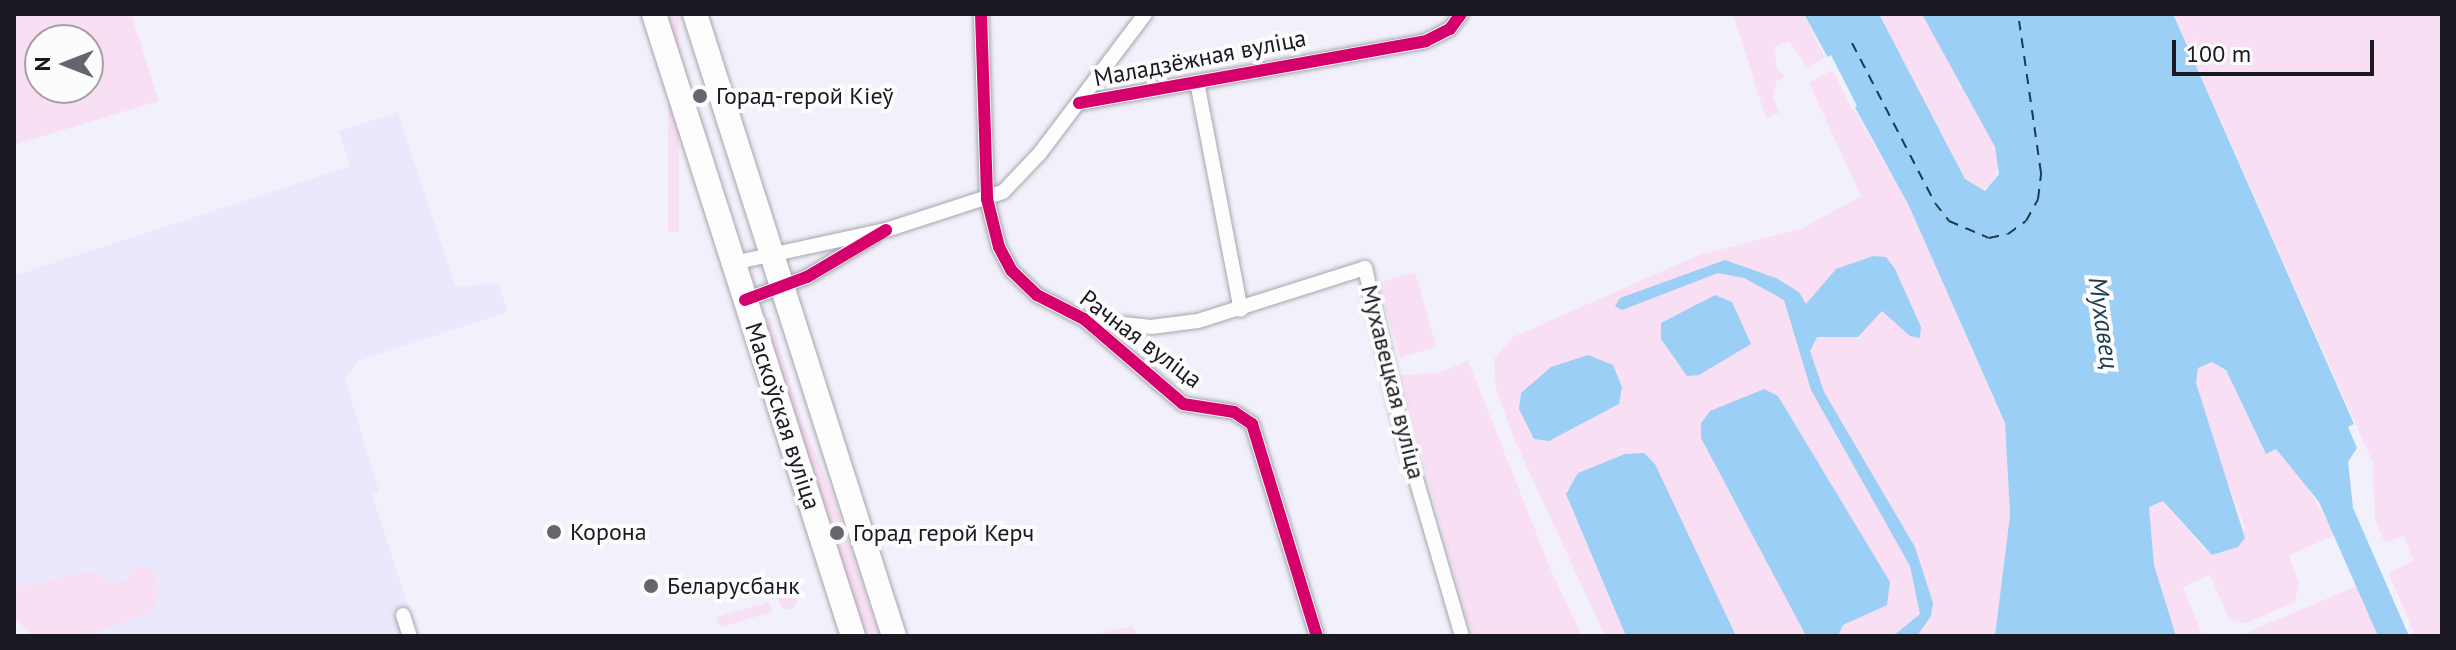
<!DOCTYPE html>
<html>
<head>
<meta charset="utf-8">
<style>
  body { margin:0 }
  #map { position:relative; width:2456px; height:650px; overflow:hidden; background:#f2f1fb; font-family:"PT Sans",sans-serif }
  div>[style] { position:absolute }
  .built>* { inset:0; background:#eae8fc }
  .green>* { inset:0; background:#f9dff4; transform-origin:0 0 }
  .round { border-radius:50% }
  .water>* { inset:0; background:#9ccff5 }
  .pier>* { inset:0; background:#f2f1fb }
  .ferry>* { height:2px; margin-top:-1px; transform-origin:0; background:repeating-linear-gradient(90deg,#1b3b50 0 10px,transparent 0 18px) }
  .roads { filter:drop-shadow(0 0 2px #a6a5ad) drop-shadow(0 0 2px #a6a5ad) }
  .street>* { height:14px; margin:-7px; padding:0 7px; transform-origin:7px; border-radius:7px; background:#fdfdfe }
  .primary>* { height:24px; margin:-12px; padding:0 12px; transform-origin:12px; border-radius:12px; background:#fdfdfe }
  .cycleway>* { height:12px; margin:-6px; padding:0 6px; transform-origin:6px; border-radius:6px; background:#d6006c }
  .dots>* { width:22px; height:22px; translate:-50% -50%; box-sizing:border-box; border:4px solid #fcfcfc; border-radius:50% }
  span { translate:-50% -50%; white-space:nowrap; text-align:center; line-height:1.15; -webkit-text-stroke:8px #fcfcfc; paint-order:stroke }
  .street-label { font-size:24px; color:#1a1921 }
  .poi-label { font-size:24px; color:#1a1921 }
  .left { translate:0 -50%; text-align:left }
  .water-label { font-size:26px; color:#1b3b50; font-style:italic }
  .frame { position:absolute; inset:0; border:16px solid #1a1921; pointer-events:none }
  .north { position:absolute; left:24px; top:24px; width:80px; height:80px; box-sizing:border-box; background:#fcfcfc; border:2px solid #a2a1a4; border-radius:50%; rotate:270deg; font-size:22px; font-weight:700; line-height:32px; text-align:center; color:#1a1921 }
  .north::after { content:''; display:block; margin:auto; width:28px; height:36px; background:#66656d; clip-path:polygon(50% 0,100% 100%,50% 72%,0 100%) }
  .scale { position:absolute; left:2172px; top:40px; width:202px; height:36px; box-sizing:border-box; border:4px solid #1a1921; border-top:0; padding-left:10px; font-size:24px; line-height:28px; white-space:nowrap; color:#1a1921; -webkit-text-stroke:6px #fcfcfc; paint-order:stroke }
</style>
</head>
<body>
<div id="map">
  <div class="built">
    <div style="clip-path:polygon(398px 112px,455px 287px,498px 283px,508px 312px,358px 361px,345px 379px,379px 492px,372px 495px,410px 611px,398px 616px,405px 636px,46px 636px,14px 576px,14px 276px,350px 166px,339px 131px)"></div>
  </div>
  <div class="green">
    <div style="clip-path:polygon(evenodd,14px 14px,131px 14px,159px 101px,14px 145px,14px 14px,88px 40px,88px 88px,40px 88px,40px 40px,88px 40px)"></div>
    <div style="left:668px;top:14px;width:11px;height:218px"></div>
    <div style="clip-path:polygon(1733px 14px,1804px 14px,1825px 58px,1807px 67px,1789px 41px,1775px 47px,1776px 66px,1785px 77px,1777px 81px,1773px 96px,1779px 113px,1766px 118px)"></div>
    <div style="clip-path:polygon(1879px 14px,1922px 14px,1992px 138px,1999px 165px,1991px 187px,1978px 190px,1965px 179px)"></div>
    <div style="clip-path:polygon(2173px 14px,2442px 14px,2442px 636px,2415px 636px,2389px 573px,2414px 561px,2403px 536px,2385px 543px,2375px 519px,2373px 463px)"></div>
    <div style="clip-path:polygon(1832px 70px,1909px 206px,2005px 424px,2010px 515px,1995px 636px,1605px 636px,1515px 441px,1496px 389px,1494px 359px,1513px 337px,1699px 255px,1803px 228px,1861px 196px,1809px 83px)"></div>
    <div style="left:1415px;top:272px;width:78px;height:38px;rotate:74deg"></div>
    <div style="clip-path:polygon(770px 317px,802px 421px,836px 503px,879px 636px,865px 636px,765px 318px)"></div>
    <div style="clip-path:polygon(1468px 361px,1551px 570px,1582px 636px,1472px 636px,1399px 375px,1438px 373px)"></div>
    <div style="clip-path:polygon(2212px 362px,2226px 370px,2266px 454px,2276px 449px,2299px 474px,2336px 535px,2289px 555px,2299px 584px,2295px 602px,2246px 623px,2229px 619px,2210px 575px,2183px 587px,2203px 636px,2176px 636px,2154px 565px,2149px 507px,2163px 501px,2205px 550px,2216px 555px,2241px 545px,2245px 528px,2210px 437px,2196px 383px,2198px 368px)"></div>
    <div style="clip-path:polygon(138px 565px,156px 571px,159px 592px,152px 612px,84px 636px,33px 636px,14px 617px,14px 576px,20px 587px,93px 571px,110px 584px,126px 580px)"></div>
    <div style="clip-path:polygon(2357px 586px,2378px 636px,2242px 636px,2252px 630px)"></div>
    <div class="round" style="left:779px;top:592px;width:18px;height:18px"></div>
    <div style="clip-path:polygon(769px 602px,772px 612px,721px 627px,717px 623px,717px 617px)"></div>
    <div style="clip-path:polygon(1133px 626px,1137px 636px,1087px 636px)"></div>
  </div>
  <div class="water">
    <div style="clip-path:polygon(1804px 14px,1879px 14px,1965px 179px,1985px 191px,1999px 174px,1995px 147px,1922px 14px,2173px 14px,2354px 424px,2348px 427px,2357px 448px,2348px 462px,2353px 508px,2409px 636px,2378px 636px,2319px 502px,2276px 449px,2266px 454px,2226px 370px,2212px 362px,2198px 368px,2196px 383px,2245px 538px,2238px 547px,2212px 555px,2163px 501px,2149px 507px,2154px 565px,2176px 636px,1995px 636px,2010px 515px,2005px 423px,1909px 206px)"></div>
    <div style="clip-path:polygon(1873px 256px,1886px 257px,1895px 269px,1921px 327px,1920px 338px,1910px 336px,1882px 311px,1858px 337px,1817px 337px,1810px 351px,1824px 392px,1915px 547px,1933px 603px,1931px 616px,1917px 636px,1893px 636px,1920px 614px,1910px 566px,1811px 390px,1784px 300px,1744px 278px,1718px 273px,1622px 310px,1615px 306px,1620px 298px,1725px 260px,1776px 278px,1799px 292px,1806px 304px,1836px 269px)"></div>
    <div style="clip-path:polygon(1715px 295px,1732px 302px,1751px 344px,1699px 375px,1687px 376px,1661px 339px,1661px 323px)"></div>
    <div style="clip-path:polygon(1588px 355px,1613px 365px,1622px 387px,1619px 404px,1549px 441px,1534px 439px,1519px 409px,1521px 393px,1551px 367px)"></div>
    <div style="clip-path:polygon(1764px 389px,1778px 396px,1890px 582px,1887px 605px,1843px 625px,1838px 636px,1805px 634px,1701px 438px,1701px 423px,1710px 411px)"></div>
    <div style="clip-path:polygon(1644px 453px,1655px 464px,1736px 636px,1626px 636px,1566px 494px,1578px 473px,1625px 454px)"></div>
  </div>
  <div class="pier">
    <div style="clip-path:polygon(1831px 55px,1857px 106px,1852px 109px,1829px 60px,1822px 60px)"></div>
  </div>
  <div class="ferry">
    <div style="left:1852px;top:43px;width:180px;rotate:62.6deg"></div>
    <div style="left:1935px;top:203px;width:23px;rotate:52deg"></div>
    <div style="left:1949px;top:221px;width:43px;rotate:23deg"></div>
    <div style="left:1989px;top:238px;width:19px;rotate:-12deg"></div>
    <div style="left:2008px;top:234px;width:22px;rotate:-36deg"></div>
    <div style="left:2026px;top:221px;width:25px;rotate:-61deg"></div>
    <div style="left:2038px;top:199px;width:26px;rotate:-83deg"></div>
    <div style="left:2041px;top:173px;width:161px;rotate:-98.2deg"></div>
  </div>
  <div class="roads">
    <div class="street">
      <div style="left:981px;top:14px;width:185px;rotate:88.1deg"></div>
      <div style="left:987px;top:199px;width:49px;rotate:76deg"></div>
      <div style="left:999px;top:247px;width:27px;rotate:62deg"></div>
      <div style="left:1012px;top:271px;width:35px;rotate:44deg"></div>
      <div style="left:1037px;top:295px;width:53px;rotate:27.1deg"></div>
      <div style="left:1084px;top:319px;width:130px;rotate:40.6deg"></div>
      <div style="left:1183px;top:404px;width:52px;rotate:8.9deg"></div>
      <div style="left:1234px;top:412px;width:22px;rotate:34deg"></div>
      <div style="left:1252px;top:424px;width:222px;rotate:73deg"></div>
      <div style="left:1197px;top:82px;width:232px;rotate:79.1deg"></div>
      <div style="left:1079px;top:103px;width:352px;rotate:-10.1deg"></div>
      <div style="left:1426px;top:41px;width:27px;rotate:-27deg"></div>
      <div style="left:1450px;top:29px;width:19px;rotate:-54deg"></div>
      <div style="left:733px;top:263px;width:157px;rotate:-12.2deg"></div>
      <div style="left:886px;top:230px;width:123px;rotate:-18deg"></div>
      <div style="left:1003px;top:192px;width:54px;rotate:-46.5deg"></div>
      <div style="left:1040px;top:153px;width:174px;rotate:-52.9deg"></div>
      <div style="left:745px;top:300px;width:66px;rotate:-20.4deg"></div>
      <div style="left:807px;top:277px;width:79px;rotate:-31.1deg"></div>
      <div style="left:1087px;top:320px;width:64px;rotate:6.2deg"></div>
      <div style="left:1151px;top:327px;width:47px;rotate:-7.3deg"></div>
      <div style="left:1198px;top:321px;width:175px;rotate:-17.6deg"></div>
      <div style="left:1365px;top:268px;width:167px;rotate:77.2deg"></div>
      <div style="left:1402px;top:431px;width:214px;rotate:73.7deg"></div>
      <div style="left:403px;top:615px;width:22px;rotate:72deg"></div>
    </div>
    <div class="primary">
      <div style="left:654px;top:14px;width:653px;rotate:72.26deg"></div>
      <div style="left:695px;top:14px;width:653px;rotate:72.26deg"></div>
    </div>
  </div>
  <div class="cycleway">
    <div style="left:981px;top:14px;width:185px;rotate:88.1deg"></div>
    <div style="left:987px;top:199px;width:49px;rotate:76deg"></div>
    <div style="left:999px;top:247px;width:27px;rotate:62deg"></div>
    <div style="left:1012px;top:271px;width:35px;rotate:44deg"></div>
    <div style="left:1037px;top:295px;width:53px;rotate:27.1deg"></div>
    <div style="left:1084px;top:319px;width:130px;rotate:40.6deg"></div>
    <div style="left:1183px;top:404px;width:52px;rotate:8.9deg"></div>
    <div style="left:1234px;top:412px;width:22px;rotate:34deg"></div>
    <div style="left:1252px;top:424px;width:222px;rotate:73deg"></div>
    <div style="left:1079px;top:103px;width:352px;rotate:-10.1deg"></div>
    <div style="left:1426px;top:41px;width:27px;rotate:-27deg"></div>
    <div style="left:1450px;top:29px;width:19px;rotate:-54deg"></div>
    <div style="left:745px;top:300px;width:66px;rotate:-20.4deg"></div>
    <div style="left:807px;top:277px;width:92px;rotate:-30.7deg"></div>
  </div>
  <div class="dots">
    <div style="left:700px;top:96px;background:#66656d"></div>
    <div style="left:554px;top:532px;background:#66656d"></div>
    <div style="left:837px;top:533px;background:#66656d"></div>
    <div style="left:651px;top:586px;background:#66656d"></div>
  </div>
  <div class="street-label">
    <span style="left:1200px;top:58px;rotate:-11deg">Маладзёжная вуліца</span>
    <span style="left:1141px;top:339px;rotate:37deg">Рачная вуліца</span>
    <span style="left:1393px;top:382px;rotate:76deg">Мухавецкая вуліца</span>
    <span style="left:783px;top:416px;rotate:72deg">Маскоўская вуліца</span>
  </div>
  <div class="poi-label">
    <span class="left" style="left:716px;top:96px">Горад-герой Кіеў</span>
    <span class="left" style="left:570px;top:532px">Корона</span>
    <span class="left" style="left:853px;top:533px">Горад герой Керч</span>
    <span class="left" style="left:667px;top:586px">Беларусбанк</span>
  </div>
  <div class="water-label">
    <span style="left:2104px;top:323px;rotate:82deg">Мухавец</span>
  </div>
  <div class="frame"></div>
  <div class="north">N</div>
  <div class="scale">100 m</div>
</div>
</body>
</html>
